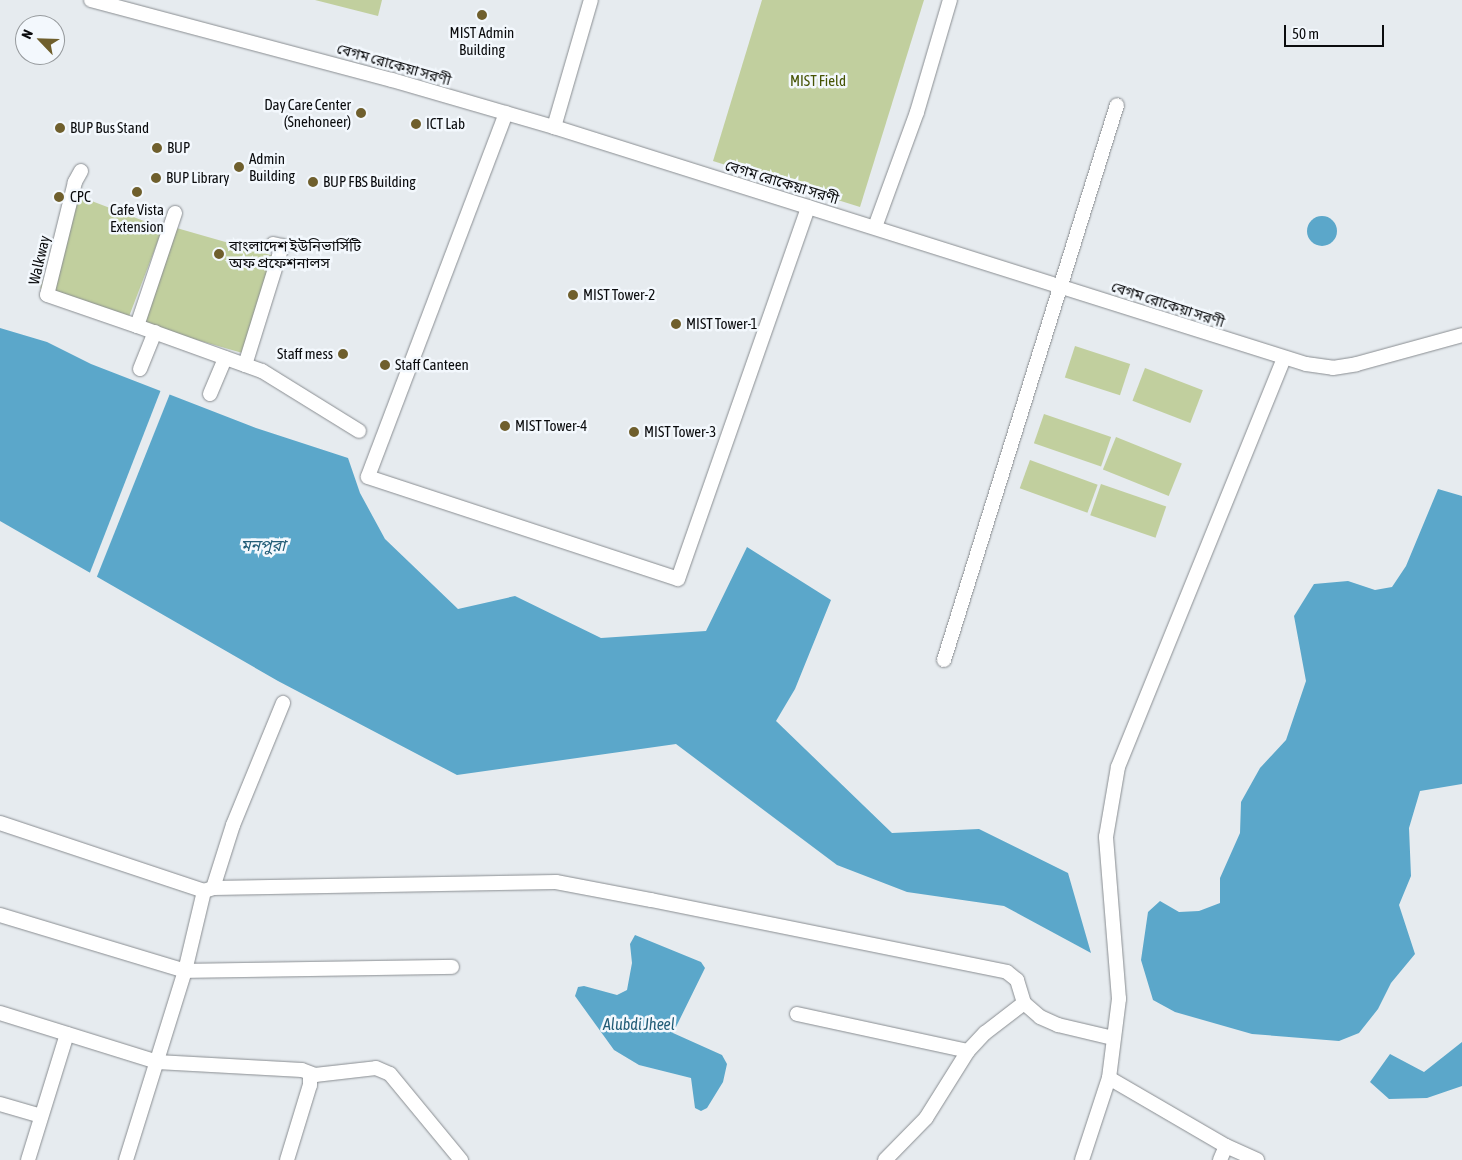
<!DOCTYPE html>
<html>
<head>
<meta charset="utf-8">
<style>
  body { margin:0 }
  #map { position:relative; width:1462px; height:1160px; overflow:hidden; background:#e6ebef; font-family:"Asap Condensed","Noto Sans Bengali",sans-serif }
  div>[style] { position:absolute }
  .green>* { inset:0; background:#c1cf9e; transform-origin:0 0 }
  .water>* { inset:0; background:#5ba7ca }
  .round { border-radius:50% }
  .pier>* { inset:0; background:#e6ebef }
  .roads { filter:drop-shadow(0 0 1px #898d91) drop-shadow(0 0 1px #898d91) }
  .minor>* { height:14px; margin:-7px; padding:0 7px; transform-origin:7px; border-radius:7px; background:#fff }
  .dots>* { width:14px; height:14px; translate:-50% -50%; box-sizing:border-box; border:2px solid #f3f8fd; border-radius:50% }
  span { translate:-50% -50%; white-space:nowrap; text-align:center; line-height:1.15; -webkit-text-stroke:5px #f3f8fd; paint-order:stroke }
  .poi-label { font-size:15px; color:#0b0c0e }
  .right { translate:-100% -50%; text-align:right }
  .left { translate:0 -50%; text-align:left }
  .street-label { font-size:15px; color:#0b0c0e }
  .park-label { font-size:15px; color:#465404 }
  .water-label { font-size:16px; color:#235d77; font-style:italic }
  .north { position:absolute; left:15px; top:15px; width:50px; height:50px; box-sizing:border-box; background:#f3f8fd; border:1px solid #969a9d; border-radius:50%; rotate:294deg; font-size:14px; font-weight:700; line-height:20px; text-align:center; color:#0b0c0e }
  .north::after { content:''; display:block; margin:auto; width:18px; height:22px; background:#6f5f2d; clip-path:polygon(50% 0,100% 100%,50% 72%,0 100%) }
  .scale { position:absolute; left:1284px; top:25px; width:100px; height:22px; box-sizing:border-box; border:2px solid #0b0c0e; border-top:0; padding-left:6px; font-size:15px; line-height:18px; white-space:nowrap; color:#0b0c0e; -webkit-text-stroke:4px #f3f8fd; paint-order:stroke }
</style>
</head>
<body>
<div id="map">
  <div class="green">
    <div style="clip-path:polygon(315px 0,382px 0,378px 16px)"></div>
    <div style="clip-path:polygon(762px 0,924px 0,860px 207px,713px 161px)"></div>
    <div style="left:76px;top:195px;width:93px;height:100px;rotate:21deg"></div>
    <div style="left:173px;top:227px;width:105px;height:102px;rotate:16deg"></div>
    <div style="left:1075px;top:346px;width:58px;height:33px;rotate:18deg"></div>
    <div style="left:1145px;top:368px;width:62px;height:35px;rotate:21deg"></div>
    <div style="left:1044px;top:414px;width:71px;height:31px;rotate:19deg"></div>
    <div style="left:1116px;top:437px;width:71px;height:35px;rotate:22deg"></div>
    <div style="left:1030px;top:460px;width:72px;height:30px;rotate:20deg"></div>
    <div style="left:1101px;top:484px;width:69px;height:33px;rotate:19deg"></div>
  </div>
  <div class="water">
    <div class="round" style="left:1307px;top:216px;width:30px;height:30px"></div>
    <div style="clip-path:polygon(0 328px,47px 342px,91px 364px,256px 428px,348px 458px,360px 493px,385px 539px,458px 609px,515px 596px,601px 638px,706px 631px,747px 547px,831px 600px,795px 689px,776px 721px,892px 833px,979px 829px,1068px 873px,1091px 953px,1004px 906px,907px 892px,837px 865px,676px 744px,457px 775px,278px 681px,0 521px)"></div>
    <div style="clip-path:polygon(1438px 489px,1462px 496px,1462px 784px,1420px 791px,1409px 828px,1411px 876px,1399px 905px,1415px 954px,1391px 983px,1378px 1009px,1359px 1033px,1339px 1041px,1252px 1034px,1175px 1012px,1153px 1000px,1141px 960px,1148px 912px,1160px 901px,1179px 912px,1199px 911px,1220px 903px,1220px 878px,1240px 833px,1241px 802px,1260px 768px,1286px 740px,1306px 681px,1294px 616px,1314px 584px,1348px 581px,1375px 590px,1392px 587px,1406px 566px)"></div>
    <div style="clip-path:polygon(635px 935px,701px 962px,705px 968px,673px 1033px,722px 1055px,727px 1064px,723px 1082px,707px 1108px,701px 1111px,695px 1108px,691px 1078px,639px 1065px,614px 1050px,575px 996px,578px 987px,584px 986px,617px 995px,627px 990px,632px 963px,630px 944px)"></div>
    <div style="clip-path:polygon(1462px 1042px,1462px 1086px,1427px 1098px,1389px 1099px,1370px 1082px,1390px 1054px,1424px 1072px)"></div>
  </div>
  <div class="pier">
    <div style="clip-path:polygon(162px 387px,171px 391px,96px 579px,89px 575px)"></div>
  </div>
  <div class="roads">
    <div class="minor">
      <div style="left:91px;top:0;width:311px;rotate:14.9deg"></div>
      <div style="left:392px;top:80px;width:169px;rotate:16.2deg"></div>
      <div style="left:554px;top:127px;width:788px;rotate:17.49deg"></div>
      <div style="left:1306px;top:364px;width:27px;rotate:8deg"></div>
      <div style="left:1333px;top:368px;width:24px;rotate:-9deg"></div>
      <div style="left:1357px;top:364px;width:109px;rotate:-15.4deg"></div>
      <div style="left:506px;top:113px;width:389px;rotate:110.8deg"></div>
      <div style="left:368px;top:477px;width:326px;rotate:18.2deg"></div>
      <div style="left:678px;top:579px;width:394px;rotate:-70.7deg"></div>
      <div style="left:554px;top:127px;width:132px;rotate:-73.8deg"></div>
      <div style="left:81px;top:171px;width:13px;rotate:119deg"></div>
      <div style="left:75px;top:182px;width:116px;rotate:103.9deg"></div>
      <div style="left:47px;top:295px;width:95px;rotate:19deg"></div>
      <div style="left:175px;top:213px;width:119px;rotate:108.6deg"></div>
      <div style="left:137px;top:326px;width:133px;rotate:19.8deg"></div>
      <div style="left:262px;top:371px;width:114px;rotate:31.7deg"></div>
      <div style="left:875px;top:227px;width:122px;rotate:-69.9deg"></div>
      <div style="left:917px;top:112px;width:117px;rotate:-73.6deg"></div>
      <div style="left:245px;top:365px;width:125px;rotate:-72.7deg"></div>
      <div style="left:282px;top:246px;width:9px;rotate:-167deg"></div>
      <div style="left:140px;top:369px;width:40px;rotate:-68deg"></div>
      <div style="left:210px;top:394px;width:39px;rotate:-67deg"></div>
      <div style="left:944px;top:660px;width:581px;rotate:-72.69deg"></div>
      <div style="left:0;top:823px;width:215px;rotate:18.4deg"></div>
      <div style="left:204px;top:891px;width:9px;rotate:-18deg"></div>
      <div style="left:213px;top:888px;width:343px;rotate:-1deg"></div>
      <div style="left:556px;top:882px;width:97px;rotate:10.7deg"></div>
      <div style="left:651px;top:900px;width:363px;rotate:11.4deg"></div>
      <div style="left:1007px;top:972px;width:13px;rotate:39deg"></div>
      <div style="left:1017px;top:980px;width:24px;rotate:73deg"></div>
      <div style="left:1024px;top:1003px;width:21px;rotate:41deg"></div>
      <div style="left:1040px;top:1017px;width:20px;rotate:24deg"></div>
      <div style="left:1058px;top:1025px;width:57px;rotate:13.3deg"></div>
      <div style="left:213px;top:888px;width:66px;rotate:-72.4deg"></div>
      <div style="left:233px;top:825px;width:132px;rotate:-67.7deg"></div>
      <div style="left:0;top:915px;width:193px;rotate:16.8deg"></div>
      <div style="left:185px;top:971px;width:267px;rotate:-0.9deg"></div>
      <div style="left:0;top:1013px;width:164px;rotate:17.3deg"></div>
      <div style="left:157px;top:1062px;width:145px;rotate:3.2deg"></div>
      <div style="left:302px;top:1070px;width:14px;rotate:21deg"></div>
      <div style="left:315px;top:1075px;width:61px;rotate:-6.5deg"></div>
      <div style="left:376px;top:1068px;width:15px;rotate:23deg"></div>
      <div style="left:390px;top:1074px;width:112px;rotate:50.5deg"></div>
      <div style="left:797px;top:1014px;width:175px;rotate:12.2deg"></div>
      <div style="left:1109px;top:1078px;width:135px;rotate:30.2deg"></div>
      <div style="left:1226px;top:1146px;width:34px;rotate:24deg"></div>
      <div style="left:0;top:1104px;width:43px;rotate:16.3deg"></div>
      <div style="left:28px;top:1160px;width:132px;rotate:-72.8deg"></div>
      <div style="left:126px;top:1160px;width:198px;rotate:-72.7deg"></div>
      <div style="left:185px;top:971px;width:82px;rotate:-76.6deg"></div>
      <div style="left:287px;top:1160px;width:78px;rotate:-73deg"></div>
      <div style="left:310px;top:1085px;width:10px;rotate:-90deg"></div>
      <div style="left:885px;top:1160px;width:59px;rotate:-45.7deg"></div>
      <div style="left:926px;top:1118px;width:79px;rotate:-57.9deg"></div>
      <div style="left:968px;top:1051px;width:25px;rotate:-47deg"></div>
      <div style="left:985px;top:1033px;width:49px;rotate:-37.6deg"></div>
      <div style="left:1082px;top:1160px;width:86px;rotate:-71.8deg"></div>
      <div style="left:1109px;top:1078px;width:80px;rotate:-82.8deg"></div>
      <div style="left:1119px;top:999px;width:163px;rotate:-94.6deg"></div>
      <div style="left:1106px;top:837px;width:71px;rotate:-80.3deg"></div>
      <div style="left:1118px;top:767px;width:441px;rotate:-67.9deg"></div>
      <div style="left:1220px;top:1160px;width:15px;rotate:-67deg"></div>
    </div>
  </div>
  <div class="dots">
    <div style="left:482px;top:15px;background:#6f5f2d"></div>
    <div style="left:361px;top:113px;background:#6f5f2d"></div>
    <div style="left:416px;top:124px;background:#6f5f2d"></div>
    <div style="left:60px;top:128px;background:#6f5f2d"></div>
    <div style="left:157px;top:148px;background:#6f5f2d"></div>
    <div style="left:239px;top:167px;background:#6f5f2d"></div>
    <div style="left:156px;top:178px;background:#6f5f2d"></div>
    <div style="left:313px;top:182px;background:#6f5f2d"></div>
    <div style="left:137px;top:192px;background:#6f5f2d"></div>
    <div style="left:59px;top:197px;background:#6f5f2d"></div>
    <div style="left:219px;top:254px;background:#6f5f2d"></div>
    <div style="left:573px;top:295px;background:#6f5f2d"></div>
    <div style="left:676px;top:324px;background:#6f5f2d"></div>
    <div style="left:343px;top:354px;background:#6f5f2d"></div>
    <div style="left:385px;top:365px;background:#6f5f2d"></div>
    <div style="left:505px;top:426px;background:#6f5f2d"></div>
    <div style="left:634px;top:432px;background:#6f5f2d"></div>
  </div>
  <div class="poi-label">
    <span style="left:482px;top:41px">MIST Admin<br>Building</span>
    <span class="right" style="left:351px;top:113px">Day Care Center<br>(Snehoneer)</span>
    <span class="left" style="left:426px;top:124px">ICT Lab</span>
    <span class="left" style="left:70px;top:128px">BUP Bus Stand</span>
    <span class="left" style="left:167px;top:148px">BUP</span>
    <span class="left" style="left:249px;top:167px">Admin<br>Building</span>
    <span class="left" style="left:166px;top:178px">BUP Library</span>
    <span class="left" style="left:323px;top:182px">BUP FBS Building</span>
    <span class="left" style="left:70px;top:197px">CPC</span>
    <span style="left:137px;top:218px">Cafe Vista<br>Extension</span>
    <span class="left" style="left:229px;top:254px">বাংলাদেশ ইউনিভার্সিটি<br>অফ প্রফেশনালস</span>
    <span class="left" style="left:583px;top:295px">MIST Tower-2</span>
    <span class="left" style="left:686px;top:324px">MIST Tower-1</span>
    <span class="right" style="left:333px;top:354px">Staff mess</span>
    <span class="left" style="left:395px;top:365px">Staff Canteen</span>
    <span class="left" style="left:515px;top:426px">MIST Tower-4</span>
    <span class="left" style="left:644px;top:432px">MIST Tower-3</span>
  </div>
  <div class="street-label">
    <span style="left:394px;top:64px;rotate:16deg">বেগম রোকেয়া সরণী</span>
    <span style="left:782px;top:182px;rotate:17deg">বেগম রোকেয়া সরণী</span>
    <span style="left:39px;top:260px;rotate:-77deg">Walkway</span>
    <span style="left:1168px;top:304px;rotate:18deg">বেগম রোকেয়া সরণী</span>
  </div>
  <div class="park-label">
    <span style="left:818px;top:81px">MIST Field</span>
  </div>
  <div class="water-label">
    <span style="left:263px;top:545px">মনপুরা</span>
    <span style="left:639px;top:1024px">Alubdi Jheel</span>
  </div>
  <div class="north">N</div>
  <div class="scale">50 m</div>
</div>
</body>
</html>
